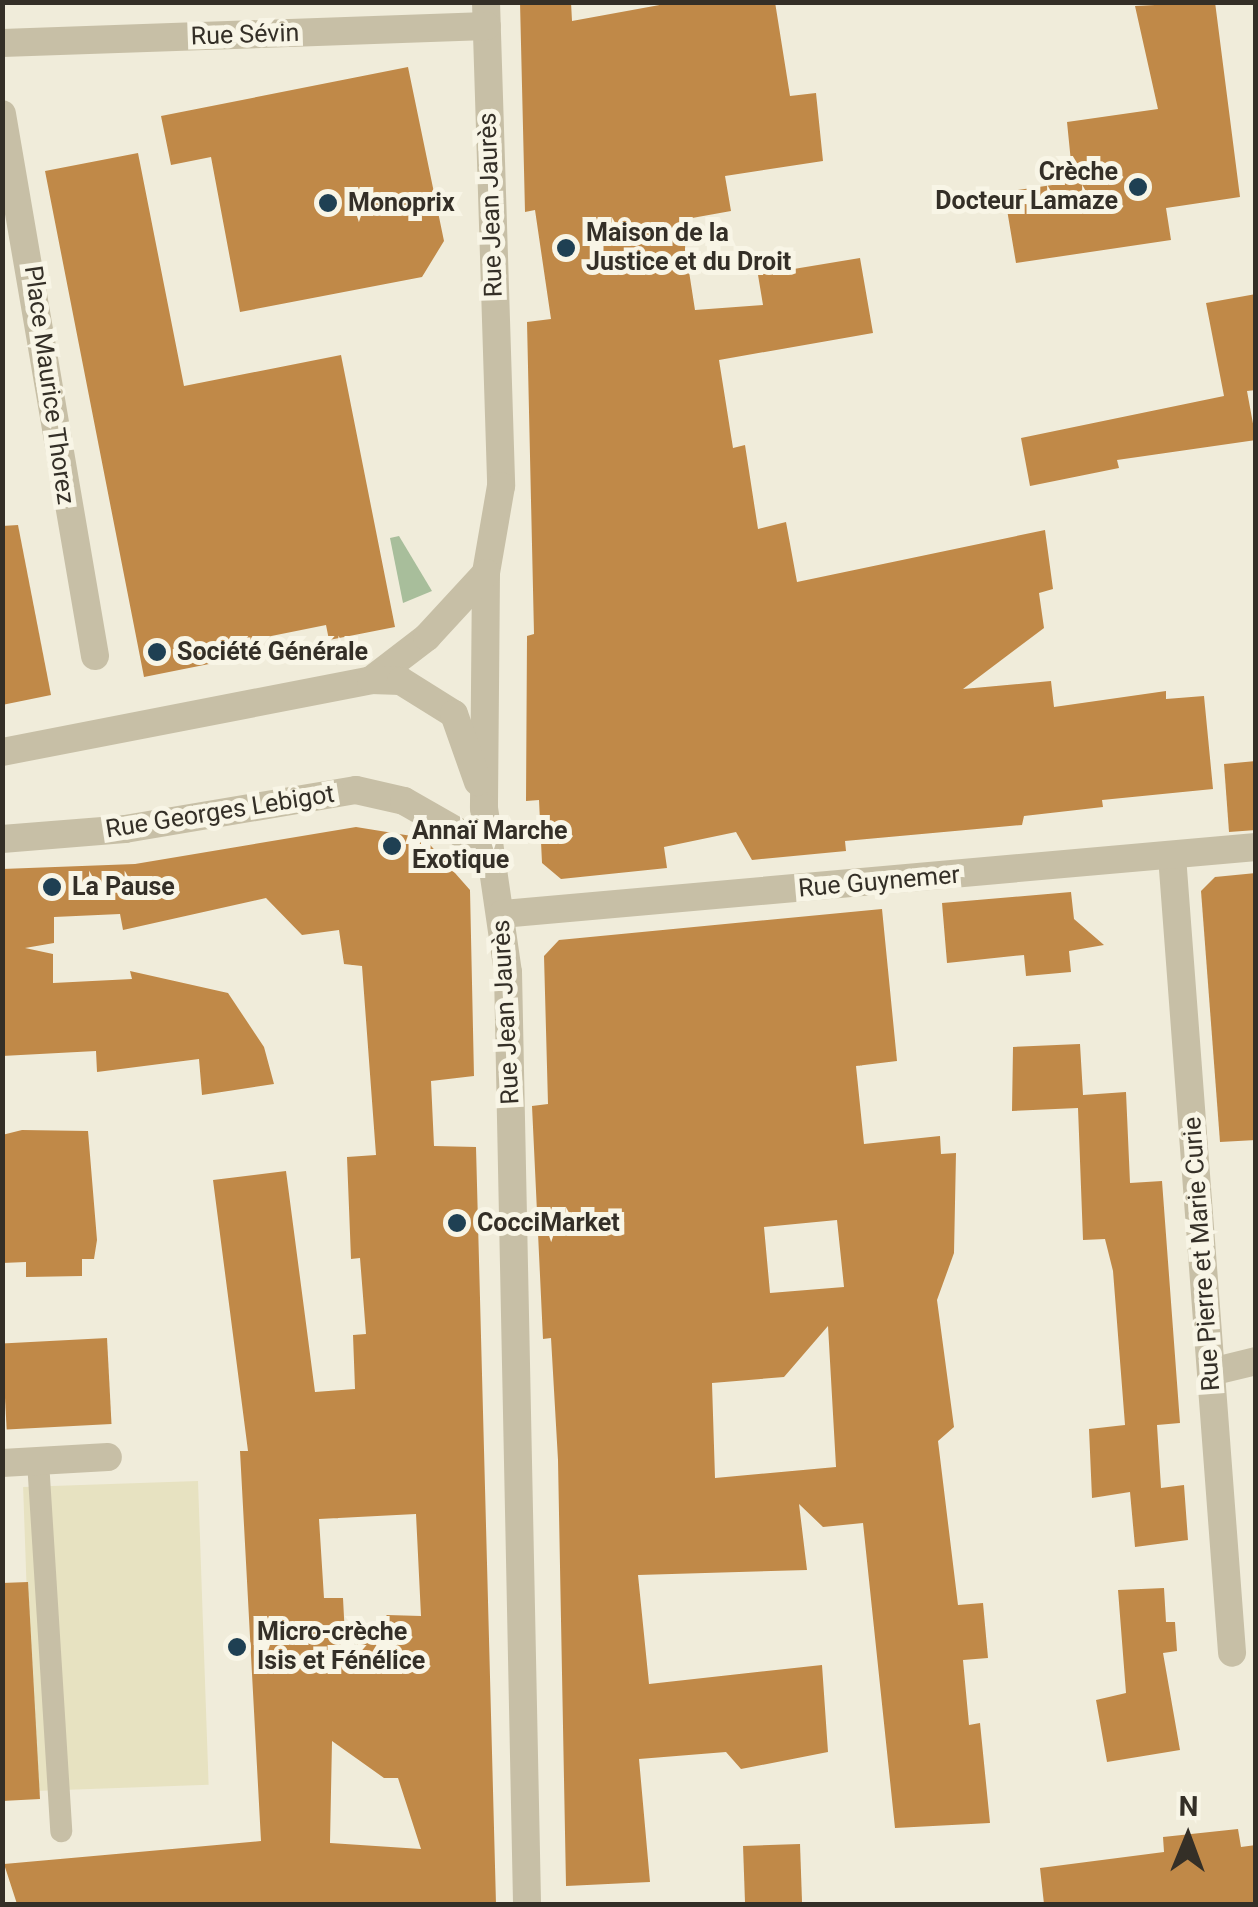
<!DOCTYPE html>
<html>
<head>
<meta charset="utf-8">
<style>
  body { margin:0 }
  #map { position:relative; width:1258px; height:1907px; overflow:hidden; background:#f0ecda; font-family:Roboto,sans-serif }
  div>[style] { position:absolute }
  .green>* { inset:0; background:#a8be9b }
  .plaza>* { inset:0; background:#e7e2c1; transform-origin:0 0 }
  .building>* { inset:0; background:#c08948; transform-origin:0 0 }
  .pedestrian>* { height:22px; margin:-11px; padding:0 11px; transform-origin:11px; border-radius:11px; background:#c7bfa6 }
  .minor>* { height:28px; margin:-14px; padding:0 14px; transform-origin:14px; border-radius:14px; background:#c7bfa6 }
  .dots>* { width:28px; height:28px; translate:-50% -50%; box-sizing:border-box; border:5px solid #f8f5e6; border-radius:50% }
  span { translate:-50% -50%; white-space:nowrap; text-align:center; line-height:1.15; -webkit-text-stroke:10px #f8f5e6; paint-order:stroke }
  .street-label { font-size:25px; color:#342f27 }
  .poi-label { font-size:25px; color:#342f27; font-weight:700 }
  .right { translate:-100% -50%; text-align:right }
  .left { translate:0 -50%; text-align:left }
  .frame { position:absolute; inset:0; border:5px solid #342f27; pointer-events:none }
  .north { position:absolute; left:1138px; top:1787px; width:100px; height:100px; -webkit-text-stroke:8px #f8f5e6; paint-order:stroke; rotate:1deg; font-size:28px; font-weight:700; line-height:40px; text-align:center; color:#342f27 }
  .north::after { content:''; display:block; margin:auto; width:35px; height:45px; background:#342f27; clip-path:polygon(50% 0,100% 100%,50% 72%,0 100%) }
</style>
</head>
<body>
<div id="map">
  <div class="green">
    <div style="clip-path:polygon(399px 536px,432px 591px,403px 603px,390px 538px)"></div>
  </div>
  <div class="plaza">
    <div style="left:198px;top:1481px;width:304px;height:175px;rotate:88deg"></div>
  </div>
  <div class="building">
    <div style="clip-path:polygon(520px 2px,571px 2px,572px 21px,676px 2px,775px 2px,790px 96px,816px 93px,823px 161px,725px 176px,731px 211px,681px 220px,695px 310px,763px 305px,758px 275px,860px 258px,873px 333px,719px 360px,733px 448px,745px 445px,758px 529px,786px 522px,797px 582px,1045px 530px,1053px 589px,1039px 593px,1044px 628px,963px 689px,1051px 681px,1054px 707px,1166px 691px,1166px 699px,1204px 696px,1213px 789px,1102px 800px,1103px 807px,1024px 816px,1022px 825px,845px 841px,846px 851px,752px 860px,736px 832px,664px 847px,667px 868px,561px 879px,542px 863px,539px 800px,526px 801px,527px 636px,534px 634px,527px 322px,551px 319px,535px 210px,525px 212px)"></div>
    <div style="clip-path:polygon(1215px 2px,1240px 197px,1166px 208px,1171px 240px,1016px 263px,1004px 192px,1073px 182px,1067px 122px,1158px 109px,1135px 6px)"></div>
    <div style="clip-path:polygon(408px 67px,444px 241px,422px 277px,240px 312px,211px 157px,171px 165px,161px 116px)"></div>
    <div style="clip-path:polygon(138px 153px,184px 386px,341px 355px,395px 627px,329px 640px,326px 625px,236px 643px,239px 658px,144px 677px,45px 171px)"></div>
    <div style="clip-path:polygon(1256px 294px,1256px 390px,1247px 391px,1256px 440px,1117px 460px,1119px 468px,1030px 486px,1021px 438px,1224px 396px,1206px 303px)"></div>
    <div style="clip-path:polygon(18px 525px,51px 695px,2px 705px,2px 526px)"></div>
    <div style="clip-path:polygon(1256px 761px,1256px 830px,1229px 832px,1224px 764px)"></div>
    <div style="clip-path:polygon(evenodd,356px 827px,424px 838px,470px 890px,474px 1076px,431px 1081px,434px 1146px,476px 1147px,496px 1904px,17px 1904px,4px 1864px,261px 1841px,240px 1451px,248px 1451px,213px 1180px,286px 1171px,315px 1392px,355px 1389px,353px 1335px,366px 1334px,360px 1258px,351px 1259px,347px 1157px,376px 1155px,362px 966px,344px 964px,339px 930px,302px 935px,266px 898px,123px 930px,120px 914px,54px 917px,54px 943px,25px 948px,53px 954px,53px 983px,132px 979px,130px 971px,228px 993px,264px 1047px,274px 1084px,202px 1095px,199px 1059px,97px 1072px,96px 1051px,2px 1056px,2px 869px,135px 864px,356px 827px,416px 1514px,421px 1616px,387px 1615px,346px 1656px,343px 1598px,324px 1598px,319px 1519px,416px 1514px,356px 827px,332px 1741px,384px 1778px,398px 1778px,421px 1849px,330px 1843px,332px 1741px)"></div>
    <div style="clip-path:polygon(1256px 873px,1256px 1140px,1220px 1142px,1201px 891px,1215px 877px)"></div>
    <div style="clip-path:polygon(1071px 892px,1074px 919px,1104px 945px,1069px 951px,1071px 972px,1026px 976px,1024px 955px,947px 963px,942px 903px)"></div>
    <div style="clip-path:polygon(evenodd,882px 909px,897px 1061px,856px 1066px,864px 1144px,940px 1136px,941px 1154px,956px 1153px,954px 1253px,937px 1300px,954px 1427px,938px 1441px,958px 1605px,983px 1603px,988px 1658px,963px 1660px,969px 1725px,980px 1723px,990px 1823px,895px 1828px,863px 1523px,823px 1527px,799px 1504px,807px 1570px,638px 1575px,649px 1684px,822px 1665px,828px 1752px,741px 1769px,726px 1752px,639px 1759px,650px 1882px,566px 1886px,558px 1460px,551px 1338px,543px 1339px,532px 1106px,548px 1104px,544px 956px,559px 940px,882px 909px,837px 1220px,844px 1287px,770px 1293px,764px 1227px,837px 1220px,882px 909px,828px 1326px,836px 1467px,715px 1478px,712px 1383px,784px 1377px,828px 1326px)"></div>
    <div style="clip-path:polygon(1080px 1044px,1083px 1095px,1126px 1092px,1130px 1183px,1162px 1181px,1180px 1423px,1157px 1425px,1161px 1488px,1184px 1485px,1188px 1540px,1135px 1547px,1130px 1492px,1092px 1498px,1089px 1429px,1125px 1425px,1113px 1271px,1105px 1239px,1083px 1240px,1078px 1108px,1012px 1111px,1013px 1047px)"></div>
    <div style="clip-path:polygon(22px 1130px,88px 1131px,97px 1240px,94px 1259px,82px 1259px,82px 1276px,26px 1277px,26px 1262px,2px 1263px,2px 1135px)"></div>
    <div style="left:107px;top:1338px;width:86px;height:105px;rotate:87deg"></div>
    <div style="clip-path:polygon(28px 1582px,40px 1799px,2px 1801px,2px 1583px)"></div>
    <div style="clip-path:polygon(1164px 1588px,1166px 1622px,1175px 1622px,1177px 1651px,1163px 1653px,1180px 1750px,1107px 1762px,1096px 1700px,1126px 1693px,1118px 1590px)"></div>
    <div style="clip-path:polygon(1238px 1829px,1241px 1847px,1256px 1845px,1256px 1904px,1044px 1904px,1040px 1868px,1164px 1852px,1163px 1837px)"></div>
    <div style="left:800px;top:1844px;width:60px;height:57px;rotate:88deg"></div>
  </div>
  <div class="pedestrian">
    <div style="left:38px;top:1461px;width:371px;rotate:86.4deg"></div>
  </div>
  <div class="minor">
    <div style="left:486px;top:2px;width:484px;rotate:88.2deg"></div>
    <div style="left:501px;top:486px;width:88px;rotate:99.8deg"></div>
    <div style="left:486px;top:573px;width:235px;rotate:90.5deg"></div>
    <div style="left:484px;top:808px;width:166px;rotate:81.7deg"></div>
    <div style="left:508px;top:972px;width:932px;rotate:88.83deg"></div>
    <div style="left:2px;top:43px;width:485px;rotate:-2deg"></div>
    <div style="left:2px;top:114px;width:550px;rotate:80.26deg"></div>
    <div style="left:371px;top:680px;width:71px;rotate:-37.5deg"></div>
    <div style="left:427px;top:637px;width:87px;rotate:-47.3deg"></div>
    <div style="left:2px;top:752px;width:376px;rotate:-11deg"></div>
    <div style="left:371px;top:680px;width:30px;rotate:2deg"></div>
    <div style="left:401px;top:681px;width:62px;rotate:31.9deg"></div>
    <div style="left:454px;top:714px;width:72px;rotate:70.6deg"></div>
    <div style="left:2px;top:839px;width:123px;rotate:-4.6deg"></div>
    <div style="left:125px;top:829px;width:234px;rotate:-9.6deg"></div>
    <div style="left:356px;top:790px;width:49px;rotate:12.9deg"></div>
    <div style="left:404px;top:801px;width:67px;rotate:29.6deg"></div>
    <div style="left:462px;top:834px;width:26px"></div>
    <div style="left:1172px;top:856px;width:799px;rotate:85.69deg"></div>
    <div style="left:502px;top:914px;width:757px;rotate:-5.08deg"></div>
    <div style="left:1211px;top:1372px;width:46px;rotate:-13.7deg"></div>
    <div style="left:2px;top:1463px;width:106px;rotate:-3.2deg"></div>
  </div>
  <div class="dots">
    <div style="left:1138px;top:187px;background:#1f4053"></div>
    <div style="left:328px;top:203px;background:#1f4053"></div>
    <div style="left:566px;top:248px;background:#1f4053"></div>
    <div style="left:157px;top:652px;background:#1f4053"></div>
    <div style="left:392px;top:846px;background:#1f4053"></div>
    <div style="left:52px;top:887px;background:#1f4053"></div>
    <div style="left:457px;top:1223px;background:#1f4053"></div>
    <div style="left:237px;top:1647px;background:#1f4053"></div>
  </div>
  <div class="street-label">
    <span style="left:245px;top:35px;rotate:-2deg">Rue Sévin</span>
    <span style="left:491px;top:205px;rotate:-92deg">Rue Jean Jaurès</span>
    <span style="left:49px;top:385px;rotate:82deg">Place Maurice Thorez</span>
    <span style="left:220px;top:812px;rotate:-9deg">Rue Georges Lebigot</span>
    <span style="left:879px;top:882px;rotate:-5deg">Rue Guynemer</span>
    <span style="left:506px;top:1012px;rotate:-93deg">Rue Jean Jaurès</span>
    <span style="left:1202px;top:1254px;rotate:-94deg">Rue Pierre et Marie Curie</span>
  </div>
  <div class="poi-label">
    <span class="right" style="left:1118px;top:187px">Crèche<br>Docteur Lamaze</span>
    <span class="left" style="left:348px;top:203px">Monoprix</span>
    <span class="left" style="left:586px;top:248px">Maison de la<br>Justice et du Droit</span>
    <span class="left" style="left:177px;top:652px">Société Générale</span>
    <span class="left" style="left:412px;top:846px">Annaï Marche<br>Exotique</span>
    <span class="left" style="left:72px;top:887px">La Pause</span>
    <span class="left" style="left:477px;top:1223px">CocciMarket</span>
    <span class="left" style="left:257px;top:1647px">Micro-crèche<br>Isis et Fénélice</span>
  </div>
  <div class="frame"></div>
  <div class="north">N</div>
</div>
</body>
</html>
